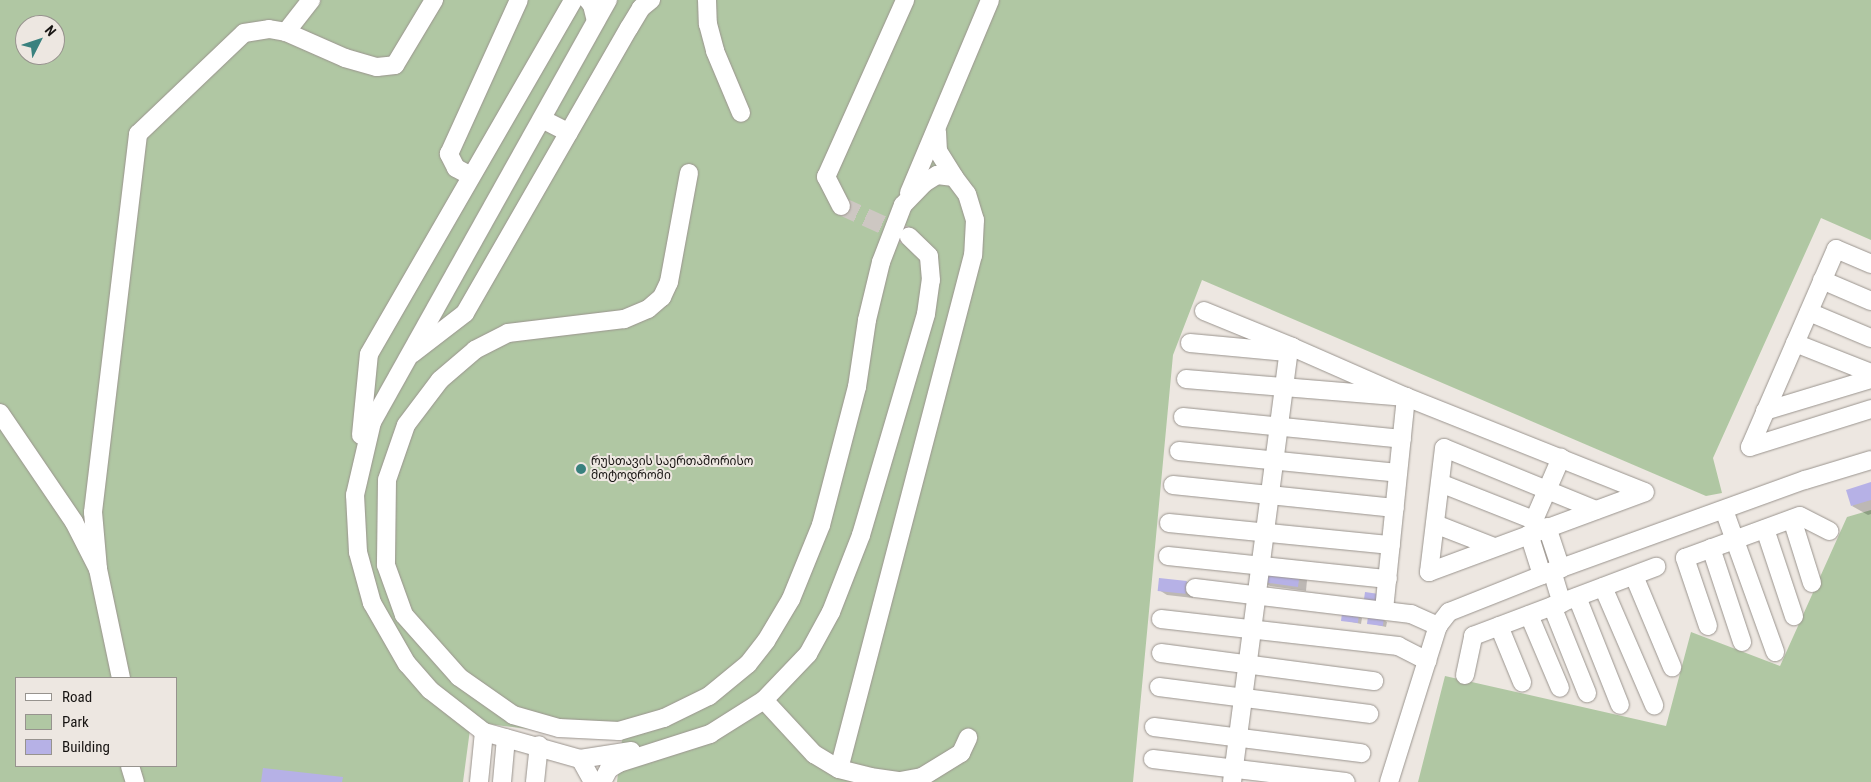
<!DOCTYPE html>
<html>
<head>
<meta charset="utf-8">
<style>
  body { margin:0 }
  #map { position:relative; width:1871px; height:782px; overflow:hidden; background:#ede7e1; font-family:"Roboto Condensed","Noto Sans Georgian",sans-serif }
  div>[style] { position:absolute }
  .green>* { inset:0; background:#b0c7a3 }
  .shadow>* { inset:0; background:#0003 }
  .building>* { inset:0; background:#b6b1e6; transform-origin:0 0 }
  .minor-tunnel>* { height:18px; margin-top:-9px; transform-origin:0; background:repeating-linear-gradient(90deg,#cdc7c2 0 18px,transparent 0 27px) }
  .roads { filter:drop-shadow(0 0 1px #9a948e) drop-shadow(0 0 1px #9a948e) }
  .minor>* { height:18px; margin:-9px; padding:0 9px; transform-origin:9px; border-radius:9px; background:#fff }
  .dots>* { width:14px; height:14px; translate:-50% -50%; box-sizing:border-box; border:2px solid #ede7e1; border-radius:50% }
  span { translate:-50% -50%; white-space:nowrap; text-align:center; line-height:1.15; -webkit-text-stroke:4px #ede7e1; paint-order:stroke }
  .poi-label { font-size:12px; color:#171412 }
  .left { translate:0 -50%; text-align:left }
  .legend { position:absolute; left:15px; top:677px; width:162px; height:90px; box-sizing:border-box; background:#ede7e1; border:1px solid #97938e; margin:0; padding:6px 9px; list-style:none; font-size:15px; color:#171412 }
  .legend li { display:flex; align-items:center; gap:10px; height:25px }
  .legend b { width:25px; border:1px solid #97938e }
  .north { position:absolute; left:15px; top:15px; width:50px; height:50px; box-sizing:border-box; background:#ede7e1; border:1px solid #97938e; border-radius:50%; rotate:49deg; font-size:14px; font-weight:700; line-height:20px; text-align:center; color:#171412 }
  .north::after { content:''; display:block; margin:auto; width:18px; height:22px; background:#39817e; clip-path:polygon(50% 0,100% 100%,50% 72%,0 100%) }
</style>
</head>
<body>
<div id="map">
  <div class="green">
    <div style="clip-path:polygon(evenodd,0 0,1871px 0,1871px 240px,1821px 218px,1713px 458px,1722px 493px,1706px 496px,1202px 280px,1173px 355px,1133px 782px,617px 782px,622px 740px,471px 722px,463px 782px,0 782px,0 0,25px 25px,55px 25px,55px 55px,25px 55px,25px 25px,0 0,16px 678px,176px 678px,176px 766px,16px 766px,16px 678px)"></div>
    <div style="clip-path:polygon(1871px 510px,1871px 782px,1418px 782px,1445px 676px,1666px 726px,1691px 632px,1780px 666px,1847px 517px)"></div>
  </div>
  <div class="shadow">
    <div style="clip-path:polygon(1871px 484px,1871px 514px,1868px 515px,1852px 506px)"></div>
    <div style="clip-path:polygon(1300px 576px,1307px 580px,1306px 591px,1270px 586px,1262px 582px)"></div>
    <div style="clip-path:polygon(1187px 582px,1194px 587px,1193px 598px,1167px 595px,1159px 590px)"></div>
    <div style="clip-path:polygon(1358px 616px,1362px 618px,1361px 624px,1343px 620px)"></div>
    <div style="clip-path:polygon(1384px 620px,1387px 622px,1386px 627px,1368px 623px)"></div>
  </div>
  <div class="building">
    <div style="clip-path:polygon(1871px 482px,1871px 500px,1851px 506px,1846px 490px)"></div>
    <div style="left:1263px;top:570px;width:37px;height:12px;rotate:8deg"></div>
    <div style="left:1159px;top:578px;width:28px;height:13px;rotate:6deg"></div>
    <div style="left:1365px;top:592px;width:14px;height:8px;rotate:8deg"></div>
    <div style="left:1342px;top:613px;width:17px;height:8px;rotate:7deg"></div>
    <div style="left:1368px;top:616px;width:16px;height:8px;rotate:7deg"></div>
    <div style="clip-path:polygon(263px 768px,343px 777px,342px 782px,261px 782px)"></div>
  </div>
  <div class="minor-tunnel">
    <div style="left:841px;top:206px;width:72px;rotate:24.4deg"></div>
  </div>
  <div class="roads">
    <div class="minor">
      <div style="left:588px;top:0;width:6px;rotate:51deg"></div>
      <div style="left:592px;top:5px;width:16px;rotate:76deg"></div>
      <div style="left:707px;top:0;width:24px;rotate:88deg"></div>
      <div style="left:708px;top:24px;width:28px;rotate:75deg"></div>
      <div style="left:715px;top:51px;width:67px;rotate:67.2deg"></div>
      <div style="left:286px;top:32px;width:41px;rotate:-52deg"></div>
      <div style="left:542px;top:119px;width:30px;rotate:27deg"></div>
      <div style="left:937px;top:132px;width:19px;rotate:87deg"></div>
      <div style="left:938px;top:151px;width:31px;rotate:58deg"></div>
      <div style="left:689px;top:173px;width:111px;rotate:100.4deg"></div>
      <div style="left:669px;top:282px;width:17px;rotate:115deg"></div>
      <div style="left:662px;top:297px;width:18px;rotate:139deg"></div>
      <div style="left:648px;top:309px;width:26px;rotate:157deg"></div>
      <div style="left:624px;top:319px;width:117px;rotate:173.1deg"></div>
      <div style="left:508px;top:333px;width:37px;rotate:153deg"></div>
      <div style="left:475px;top:350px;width:46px;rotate:139.4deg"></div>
      <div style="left:440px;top:380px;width:56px;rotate:127.1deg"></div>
      <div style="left:406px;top:425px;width:58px;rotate:109.1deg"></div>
      <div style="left:387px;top:480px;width:85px;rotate:90.7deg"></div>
      <div style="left:386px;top:565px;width:53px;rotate:70.2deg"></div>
      <div style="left:404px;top:615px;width:83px;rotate:48.4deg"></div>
      <div style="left:459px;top:677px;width:66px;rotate:35.1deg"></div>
      <div style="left:513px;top:715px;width:48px;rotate:15.8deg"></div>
      <div style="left:559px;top:728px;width:60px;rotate:2.9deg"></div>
      <div style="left:619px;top:731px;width:47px;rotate:-16.1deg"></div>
      <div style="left:664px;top:718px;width:50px;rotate:-26.1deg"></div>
      <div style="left:709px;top:696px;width:50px;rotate:-39.4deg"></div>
      <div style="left:748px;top:664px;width:29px;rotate:-52deg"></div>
      <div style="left:766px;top:641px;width:49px;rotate:-59.2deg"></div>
      <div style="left:791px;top:599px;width:80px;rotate:-67.9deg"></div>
      <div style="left:821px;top:525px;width:143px;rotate:-75.4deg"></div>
      <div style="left:857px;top:387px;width:68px;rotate:-81.5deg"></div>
      <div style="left:867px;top:320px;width:60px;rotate:-76.4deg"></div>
      <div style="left:881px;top:262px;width:61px;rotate:-68.9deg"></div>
      <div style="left:903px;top:205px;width:30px;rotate:-46deg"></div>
      <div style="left:924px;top:183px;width:15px;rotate:-32deg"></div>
      <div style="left:937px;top:175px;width:17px;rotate:7deg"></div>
      <div style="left:954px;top:177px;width:21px;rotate:53deg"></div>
      <div style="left:967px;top:194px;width:27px;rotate:73deg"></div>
      <div style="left:975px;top:220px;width:35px;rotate:93deg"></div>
      <div style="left:973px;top:255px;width:531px;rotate:104.61deg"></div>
      <div style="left:471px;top:176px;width:17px;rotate:-152deg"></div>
      <div style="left:456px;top:168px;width:16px;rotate:-117deg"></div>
      <div style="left:449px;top:154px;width:169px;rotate:-65.6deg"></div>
      <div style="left:909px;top:193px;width:209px;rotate:-67.2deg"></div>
      <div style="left:841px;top:206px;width:33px;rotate:-117deg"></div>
      <div style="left:826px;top:177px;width:194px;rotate:-65.9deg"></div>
      <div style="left:1822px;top:280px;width:53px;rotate:23.2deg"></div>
      <div style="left:1204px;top:311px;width:95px;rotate:22.2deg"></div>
      <div style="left:1809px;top:312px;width:67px;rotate:22.8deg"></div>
      <div style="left:1190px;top:343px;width:97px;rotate:5.3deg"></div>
      <div style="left:1795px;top:343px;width:82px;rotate:21.5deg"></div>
      <div style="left:412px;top:354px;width:67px;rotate:-37.7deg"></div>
      <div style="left:465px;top:313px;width:329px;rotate:-60.1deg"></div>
      <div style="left:629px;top:28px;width:23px;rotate:-59deg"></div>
      <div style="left:641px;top:8px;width:13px;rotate:-39deg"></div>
      <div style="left:1186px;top:379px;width:221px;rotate:4.7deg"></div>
      <div style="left:1406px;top:397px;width:214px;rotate:95.9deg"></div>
      <div style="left:1765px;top:411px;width:111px;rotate:-16.8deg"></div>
      <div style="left:0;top:413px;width:132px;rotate:55.8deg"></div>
      <div style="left:74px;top:522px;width:53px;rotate:62.9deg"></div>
      <div style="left:98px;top:569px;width:111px;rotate:78.1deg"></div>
      <div style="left:1183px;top:417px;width:220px;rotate:5.7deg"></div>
      <div style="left:361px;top:435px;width:81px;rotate:-84.4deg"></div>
      <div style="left:369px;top:354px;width:409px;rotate:-60deg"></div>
      <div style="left:1750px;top:447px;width:216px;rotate:-66.5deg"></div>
      <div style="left:1836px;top:249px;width:38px;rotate:23deg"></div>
      <div style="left:1750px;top:447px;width:127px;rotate:-17.4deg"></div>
      <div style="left:1179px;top:451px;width:220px;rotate:5.7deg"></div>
      <div style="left:1440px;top:483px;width:101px;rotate:21.5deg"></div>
      <div style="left:1173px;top:485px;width:223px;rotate:5.9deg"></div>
      <div style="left:1596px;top:510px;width:164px;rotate:-157.8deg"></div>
      <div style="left:1444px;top:448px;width:125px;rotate:96.9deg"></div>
      <div style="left:1429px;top:572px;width:230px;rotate:-20.3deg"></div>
      <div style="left:1724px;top:510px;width:151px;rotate:70.2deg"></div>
      <div style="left:1792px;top:519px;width:67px;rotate:72.6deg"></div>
      <div style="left:1169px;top:523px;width:223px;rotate:5.7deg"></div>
      <div style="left:1435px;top:524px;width:63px;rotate:21.3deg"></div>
      <div style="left:1547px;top:527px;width:44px;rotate:71.6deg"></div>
      <div style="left:1536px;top:529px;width:9px;rotate:-103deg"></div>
      <div style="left:1534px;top:520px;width:68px;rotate:-66.5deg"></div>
      <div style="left:1765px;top:529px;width:92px;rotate:71.6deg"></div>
      <div style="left:1529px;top:534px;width:43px;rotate:72.4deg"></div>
      <div style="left:1711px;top:548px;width:99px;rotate:71.7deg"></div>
      <div style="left:1168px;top:556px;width:221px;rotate:6deg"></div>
      <div style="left:98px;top:569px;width:57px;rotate:-95deg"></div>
      <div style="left:93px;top:512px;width:381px;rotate:-83.2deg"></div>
      <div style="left:138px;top:134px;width:146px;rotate:-43.6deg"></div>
      <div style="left:244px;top:33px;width:25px;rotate:-9deg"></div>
      <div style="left:269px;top:29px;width:17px;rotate:10deg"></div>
      <div style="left:286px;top:32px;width:64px;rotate:23.8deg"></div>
      <div style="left:345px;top:58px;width:33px;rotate:16deg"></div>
      <div style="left:377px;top:67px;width:18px;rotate:-6deg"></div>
      <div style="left:395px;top:65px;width:76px;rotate:-59deg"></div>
      <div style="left:1552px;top:571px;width:34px;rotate:73deg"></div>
      <div style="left:1634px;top:576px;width:99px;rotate:67.3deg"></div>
      <div style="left:1603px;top:587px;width:129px;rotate:66.6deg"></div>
      <div style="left:1195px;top:588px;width:218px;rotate:6.9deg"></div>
      <div style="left:1411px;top:614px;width:30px;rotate:24deg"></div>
      <div style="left:1577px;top:597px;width:116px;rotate:68.3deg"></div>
      <div style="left:1552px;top:606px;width:94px;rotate:68.1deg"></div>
      <div style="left:1529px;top:615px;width:79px;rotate:67deg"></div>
      <div style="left:1161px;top:619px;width:239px;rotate:6.5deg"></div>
      <div style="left:1398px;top:646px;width:33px;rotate:27deg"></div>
      <div style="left:1499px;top:626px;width:61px;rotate:67.7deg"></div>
      <div style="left:1708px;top:626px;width:72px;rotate:-108.7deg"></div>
      <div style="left:1685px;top:558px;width:122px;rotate:-20.1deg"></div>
      <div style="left:1800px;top:516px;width:33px;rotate:27deg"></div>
      <div style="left:1161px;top:653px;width:215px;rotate:7.5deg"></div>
      <div style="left:1465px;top:675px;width:40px;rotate:-78deg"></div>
      <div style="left:1473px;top:636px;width:196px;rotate:-20.7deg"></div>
      <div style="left:1159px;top:687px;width:212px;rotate:7.3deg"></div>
      <div style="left:764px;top:700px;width:74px;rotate:47.2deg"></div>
      <div style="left:814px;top:754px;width:29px;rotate:31deg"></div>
      <div style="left:839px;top:769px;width:32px;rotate:14deg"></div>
      <div style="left:870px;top:777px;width:30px;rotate:8deg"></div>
      <div style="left:900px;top:781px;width:22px;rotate:-10deg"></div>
      <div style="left:922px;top:777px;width:46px;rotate:-31.6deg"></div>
      <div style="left:961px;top:753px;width:17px;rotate:-65deg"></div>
      <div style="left:1154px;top:727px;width:209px;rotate:7.2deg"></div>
      <div style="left:580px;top:759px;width:52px;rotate:-8.9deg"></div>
      <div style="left:1153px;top:759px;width:194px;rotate:6.8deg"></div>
      <div style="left:130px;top:766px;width:17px;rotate:73deg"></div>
      <div style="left:479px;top:782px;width:50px;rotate:-84.3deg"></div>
      <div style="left:502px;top:782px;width:44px;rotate:-84.8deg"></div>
      <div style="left:535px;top:782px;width:37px;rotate:-84deg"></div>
      <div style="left:593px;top:782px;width:26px;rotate:-119deg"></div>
      <div style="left:580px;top:759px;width:100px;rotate:-164.3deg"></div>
      <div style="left:484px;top:732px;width:68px;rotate:-142.1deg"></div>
      <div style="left:430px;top:690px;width:35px;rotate:-131deg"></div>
      <div style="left:407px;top:664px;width:70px;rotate:-119.8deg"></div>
      <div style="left:372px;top:603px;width:53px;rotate:-105.4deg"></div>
      <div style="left:358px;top:552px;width:57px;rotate:-93deg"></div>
      <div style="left:355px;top:495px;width:75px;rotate:-76.9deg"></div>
      <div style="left:372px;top:422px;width:484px;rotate:-60.8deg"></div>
      <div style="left:602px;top:782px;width:15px;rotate:-62deg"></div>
      <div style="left:609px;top:769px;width:12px;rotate:-31deg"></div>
      <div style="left:619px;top:763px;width:96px;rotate:-17.7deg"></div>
      <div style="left:710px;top:734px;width:64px;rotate:-32.2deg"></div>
      <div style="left:764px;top:700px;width:64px;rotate:-46.3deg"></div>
      <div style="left:808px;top:654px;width:48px;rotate:-61.3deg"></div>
      <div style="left:831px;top:612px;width:83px;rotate:-68.7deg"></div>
      <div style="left:861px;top:535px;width:230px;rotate:-73.6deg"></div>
      <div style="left:926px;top:314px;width:34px;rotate:-82deg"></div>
      <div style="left:931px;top:280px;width:24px;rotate:-95deg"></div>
      <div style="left:929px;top:256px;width:28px;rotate:-136deg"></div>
      <div style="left:1232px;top:782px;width:437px;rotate:-82.5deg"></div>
      <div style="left:1289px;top:349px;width:4px;rotate:-34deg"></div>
      <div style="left:1292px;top:347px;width:124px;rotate:23.7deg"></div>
      <div style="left:1406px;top:397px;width:257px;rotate:21.7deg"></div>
      <div style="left:1389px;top:782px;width:164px;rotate:-72.6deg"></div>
      <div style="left:1438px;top:626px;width:18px;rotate:-52deg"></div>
      <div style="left:1449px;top:612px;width:100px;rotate:-21.7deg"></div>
      <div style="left:1542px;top:575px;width:280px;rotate:-19.9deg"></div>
      <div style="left:1805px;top:480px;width:69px;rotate:-16.9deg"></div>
    </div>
  </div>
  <div class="dots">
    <div style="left:581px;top:469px;background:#39817e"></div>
  </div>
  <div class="poi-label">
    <span class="left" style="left:591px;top:469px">რუსთავის საერთაშორისო<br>მოტოდრომი</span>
  </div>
  <ul class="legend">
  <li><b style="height:6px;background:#fff"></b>Road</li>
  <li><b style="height:14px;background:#b0c7a3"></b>Park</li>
  <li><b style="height:14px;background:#b6b1e6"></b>Building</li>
  </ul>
  <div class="north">N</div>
</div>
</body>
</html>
